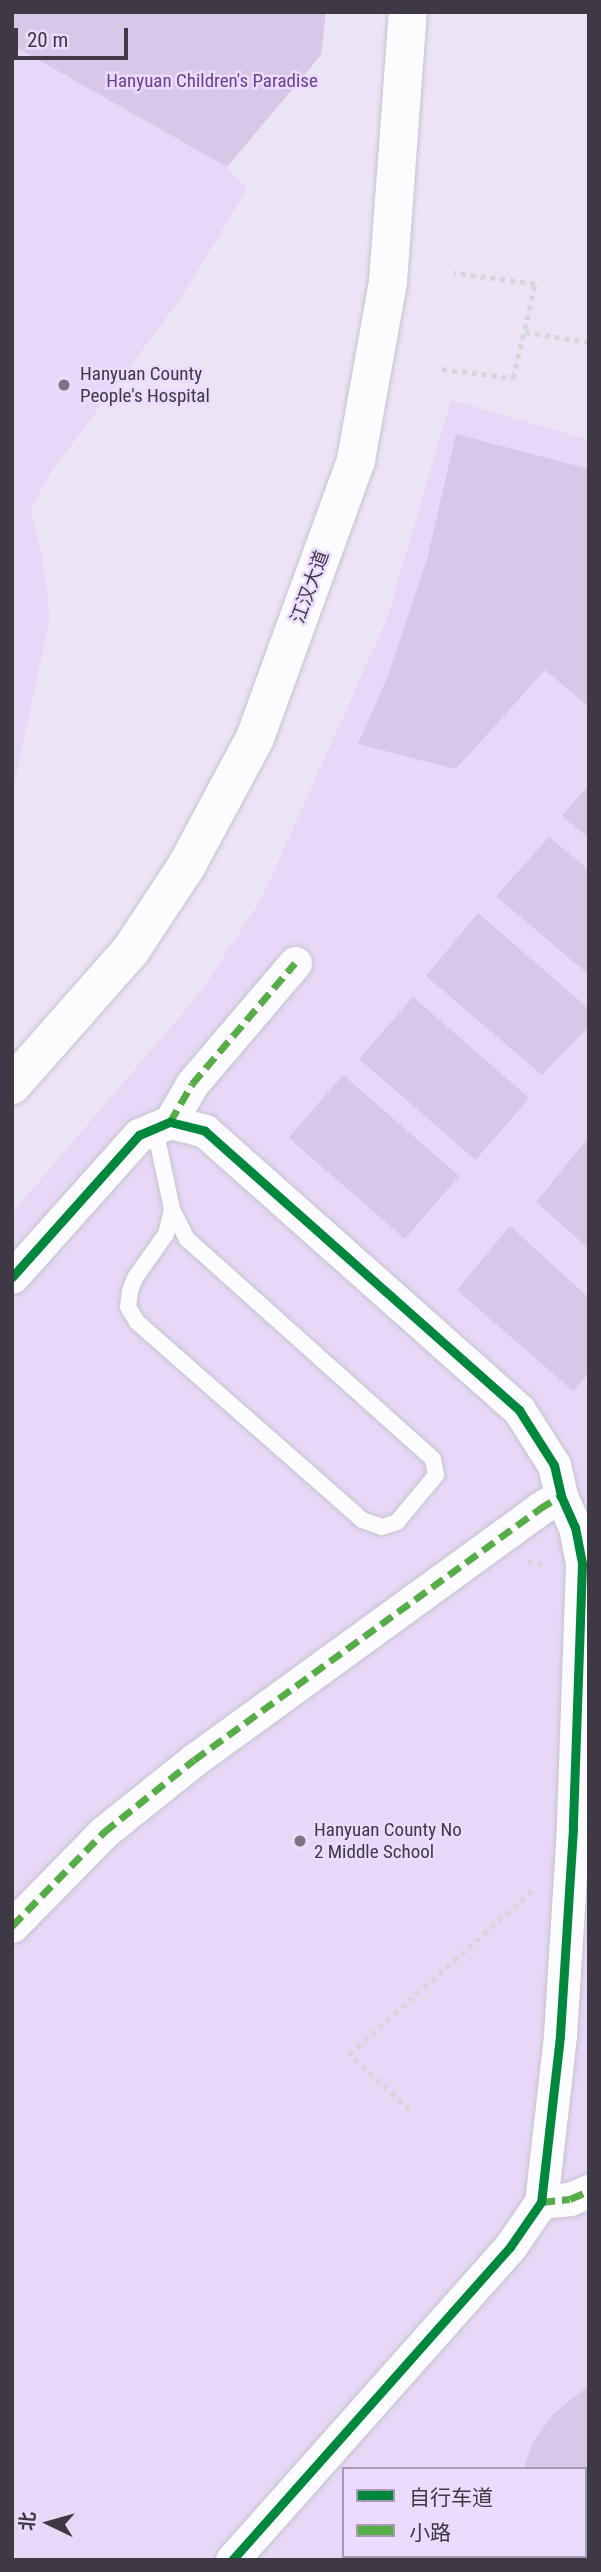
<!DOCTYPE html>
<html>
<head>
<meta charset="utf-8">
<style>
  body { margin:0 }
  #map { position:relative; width:601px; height:2572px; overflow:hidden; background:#ece3f5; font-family:"Roboto Condensed","Noto Sans SC",sans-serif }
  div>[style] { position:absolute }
  .built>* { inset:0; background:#e6d8f6 }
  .green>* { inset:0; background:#d7c8e8; transform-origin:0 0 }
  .path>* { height:4.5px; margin-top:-2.25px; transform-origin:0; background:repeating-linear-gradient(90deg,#d8d6dc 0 5px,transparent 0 10px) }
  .roads { filter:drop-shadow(0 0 2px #c9c1d0) drop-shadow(0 0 2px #c9c1d0) }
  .service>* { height:16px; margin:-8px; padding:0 8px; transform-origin:8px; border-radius:8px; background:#fcfbfe }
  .minor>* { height:33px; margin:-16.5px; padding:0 16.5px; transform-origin:16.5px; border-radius:16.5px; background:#fcfbfe }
  .secondary>* { height:38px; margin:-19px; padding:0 19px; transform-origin:19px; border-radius:19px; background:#fcfbfe }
  .quiet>* { height:7px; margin-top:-3.5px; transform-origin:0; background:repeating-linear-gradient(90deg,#56ac47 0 14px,transparent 0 21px) }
  .cycleway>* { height:9px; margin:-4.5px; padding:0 4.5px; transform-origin:4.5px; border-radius:4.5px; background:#00873e }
  .dots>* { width:19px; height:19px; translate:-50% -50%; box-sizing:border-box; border:4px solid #ebdbfd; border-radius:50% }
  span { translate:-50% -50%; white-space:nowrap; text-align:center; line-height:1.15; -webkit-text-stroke:5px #ebdbfd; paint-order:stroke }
  .park-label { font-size:19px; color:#6b3f91 }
  .poi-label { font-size:19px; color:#3f3946 }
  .left { translate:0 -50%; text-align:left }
  .street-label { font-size:19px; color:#3f3946 }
  .frame { position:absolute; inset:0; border:14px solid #3f3946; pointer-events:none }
  .legend { position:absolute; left:342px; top:2467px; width:245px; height:91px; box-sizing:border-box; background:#ebdbfd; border:2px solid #a69ab4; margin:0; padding:9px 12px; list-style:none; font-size:21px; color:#3f3946 }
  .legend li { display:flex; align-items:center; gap:14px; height:35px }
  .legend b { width:35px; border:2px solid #a69ab4 }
  .north { position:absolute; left:14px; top:2488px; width:70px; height:70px; -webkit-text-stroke:5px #ebdbfd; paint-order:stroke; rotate:275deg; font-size:19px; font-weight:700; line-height:28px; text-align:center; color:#3f3946 }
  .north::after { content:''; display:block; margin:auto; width:24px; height:32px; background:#3f3946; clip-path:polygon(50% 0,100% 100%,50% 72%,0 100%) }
  .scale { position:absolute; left:14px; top:28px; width:114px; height:32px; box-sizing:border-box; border:4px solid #3f3946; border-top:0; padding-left:9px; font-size:21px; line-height:24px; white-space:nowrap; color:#3f3946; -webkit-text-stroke:5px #ebdbfd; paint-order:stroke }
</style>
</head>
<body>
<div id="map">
  <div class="built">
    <div style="clip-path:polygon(12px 45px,227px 167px,247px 189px,181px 298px,52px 471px,30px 510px,42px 556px,50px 617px,12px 795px)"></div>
    <div style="clip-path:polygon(evenodd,451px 400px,589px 440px,589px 2560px,12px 2560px,12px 1213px,200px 993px,261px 900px,387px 619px,451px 400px,344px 2469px,585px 2469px,585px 2556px,344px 2556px,344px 2469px)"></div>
  </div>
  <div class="green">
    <div style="clip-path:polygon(12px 12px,326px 12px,321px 55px,227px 167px,12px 45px)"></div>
    <div style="clip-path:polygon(456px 434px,589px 469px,589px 707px,545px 670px,456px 769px,358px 744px,387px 678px,427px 559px)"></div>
    <div style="clip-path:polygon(589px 784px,589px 838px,562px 816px)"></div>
    <div style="clip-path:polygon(549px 837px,589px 870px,589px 975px,496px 896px)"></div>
    <div style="clip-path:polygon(478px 913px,589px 1009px,589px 1026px,542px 1075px,426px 976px)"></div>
    <div style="left:413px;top:997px;width:154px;height:82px;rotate:41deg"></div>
    <div style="left:343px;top:1075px;width:154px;height:83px;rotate:41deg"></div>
    <div style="clip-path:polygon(588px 1138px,589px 1139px,589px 1249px,536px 1202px)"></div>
    <div style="clip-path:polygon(510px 1226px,589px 1298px,589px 1373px,573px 1391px,457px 1290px)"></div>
    <div style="clip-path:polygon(589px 2385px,589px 2560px,504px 2560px,504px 2556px,585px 2556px,585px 2469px,524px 2469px,532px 2444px,553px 2414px)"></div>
  </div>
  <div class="path">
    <div style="left:525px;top:332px;width:65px;rotate:8.9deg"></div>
    <div style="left:442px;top:369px;width:72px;rotate:7.2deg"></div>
    <div style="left:513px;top:378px;width:97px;rotate:-76.8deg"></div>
    <div style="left:535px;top:284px;width:82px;rotate:-172.3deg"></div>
    <div style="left:528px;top:1561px;width:20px;rotate:15deg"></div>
    <div style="left:409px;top:2110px;width:82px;rotate:-137deg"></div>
    <div style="left:349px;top:2054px;width:248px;rotate:-41.7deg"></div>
  </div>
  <div class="roads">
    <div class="service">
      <div style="left:155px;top:1129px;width:82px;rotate:78deg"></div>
      <div style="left:172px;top:1209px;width:26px;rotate:103deg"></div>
      <div style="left:166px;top:1234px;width:54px;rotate:125.2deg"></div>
      <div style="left:135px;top:1278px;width:14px;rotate:111deg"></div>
      <div style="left:130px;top:1291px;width:16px;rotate:97deg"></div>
      <div style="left:128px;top:1307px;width:17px;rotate:59deg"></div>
      <div style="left:137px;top:1322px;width:300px;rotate:41.3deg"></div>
      <div style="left:362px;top:1520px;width:21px;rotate:19deg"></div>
      <div style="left:382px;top:1527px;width:16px;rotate:-18deg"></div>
      <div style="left:397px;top:1522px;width:61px;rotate:-50.3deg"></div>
      <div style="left:436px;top:1475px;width:16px;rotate:-101deg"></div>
      <div style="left:433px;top:1459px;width:330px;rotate:-138.2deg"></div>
      <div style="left:187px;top:1239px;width:34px;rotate:-117deg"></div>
    </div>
    <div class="minor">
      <div style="left:170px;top:1122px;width:44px;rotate:-59.9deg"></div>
      <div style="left:192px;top:1084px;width:159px;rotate:-49.6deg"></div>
      <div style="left:12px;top:1277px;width:191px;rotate:-48.2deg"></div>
      <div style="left:139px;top:1135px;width:34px;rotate:-23deg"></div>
      <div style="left:170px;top:1122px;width:36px;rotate:14deg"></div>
      <div style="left:205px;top:1131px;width:420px;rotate:41.6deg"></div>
      <div style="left:519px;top:1410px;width:65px;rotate:57.5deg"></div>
      <div style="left:554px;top:1465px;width:32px;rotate:77deg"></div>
      <div style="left:561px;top:1496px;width:34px;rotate:66deg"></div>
      <div style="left:575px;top:1527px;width:38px;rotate:79deg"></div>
      <div style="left:582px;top:1564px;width:264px;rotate:92deg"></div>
      <div style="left:573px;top:1828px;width:208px;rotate:93.6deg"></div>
      <div style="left:560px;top:2036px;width:167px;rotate:96.5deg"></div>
      <div style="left:541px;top:2202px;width:55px;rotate:124.6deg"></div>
      <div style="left:510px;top:2247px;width:419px;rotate:131.6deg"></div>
      <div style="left:12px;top:1926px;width:132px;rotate:-45.6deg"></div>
      <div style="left:104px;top:1832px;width:115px;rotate:-38.7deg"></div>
      <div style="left:194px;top:1760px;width:427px;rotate:-36deg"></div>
      <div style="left:539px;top:1509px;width:26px;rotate:-31deg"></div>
      <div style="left:541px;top:2202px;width:29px;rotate:-6deg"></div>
      <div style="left:570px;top:2199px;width:21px;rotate:-23deg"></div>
    </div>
    <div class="secondary">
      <div style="left:12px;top:1085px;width:180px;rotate:-48.6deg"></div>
      <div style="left:131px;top:950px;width:102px;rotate:-56.6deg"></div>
      <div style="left:187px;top:865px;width:144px;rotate:-61.8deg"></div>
      <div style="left:255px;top:738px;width:296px;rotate:-70deg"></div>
      <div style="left:356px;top:460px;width:181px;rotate:-79.8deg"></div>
      <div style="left:388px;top:282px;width:271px;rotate:-85.8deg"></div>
    </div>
  </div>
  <div class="quiet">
    <div style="left:170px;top:1122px;width:44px;rotate:-59.9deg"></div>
    <div style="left:192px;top:1084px;width:159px;rotate:-49.6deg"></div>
    <div style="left:12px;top:1926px;width:132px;rotate:-45.6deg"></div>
    <div style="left:104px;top:1832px;width:115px;rotate:-38.7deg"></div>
    <div style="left:194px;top:1760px;width:427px;rotate:-36deg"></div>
    <div style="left:539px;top:1509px;width:26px;rotate:-31deg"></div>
    <div style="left:541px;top:2202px;width:29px;rotate:-6deg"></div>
    <div style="left:570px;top:2199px;width:21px;rotate:-23deg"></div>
  </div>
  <div class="cycleway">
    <div style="left:12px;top:1277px;width:191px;rotate:-48.2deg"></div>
    <div style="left:139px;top:1135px;width:34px;rotate:-23deg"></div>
    <div style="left:170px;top:1122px;width:36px;rotate:14deg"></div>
    <div style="left:205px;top:1131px;width:420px;rotate:41.6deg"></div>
    <div style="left:519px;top:1410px;width:65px;rotate:57.5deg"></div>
    <div style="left:554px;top:1465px;width:32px;rotate:77deg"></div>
    <div style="left:561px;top:1496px;width:34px;rotate:66deg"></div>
    <div style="left:575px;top:1527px;width:38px;rotate:79deg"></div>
    <div style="left:582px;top:1564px;width:264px;rotate:92deg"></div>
    <div style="left:573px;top:1828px;width:208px;rotate:93.6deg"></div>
    <div style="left:560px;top:2036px;width:167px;rotate:96.5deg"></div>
    <div style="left:541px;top:2202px;width:55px;rotate:124.6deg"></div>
    <div style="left:510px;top:2247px;width:419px;rotate:131.6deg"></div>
  </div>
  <div class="dots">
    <div style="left:64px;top:385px;background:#7c7483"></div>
    <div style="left:300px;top:1841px;background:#7c7483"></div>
  </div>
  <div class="park-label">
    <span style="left:212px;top:81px">Hanyuan Children's Paradise</span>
  </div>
  <div class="poi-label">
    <span class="left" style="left:80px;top:385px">Hanyuan County<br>People's Hospital</span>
    <span class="left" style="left:314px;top:1841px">Hanyuan County No<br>2 Middle School</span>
  </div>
  <div class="street-label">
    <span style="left:310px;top:587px;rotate:-70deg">江汉大道</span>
  </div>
  <div class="frame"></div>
  <ul class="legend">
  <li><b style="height:9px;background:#00873e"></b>自行车道</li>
  <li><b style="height:9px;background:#56ac47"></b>小路</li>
  </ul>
  <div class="north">北</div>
  <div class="scale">20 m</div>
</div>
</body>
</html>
